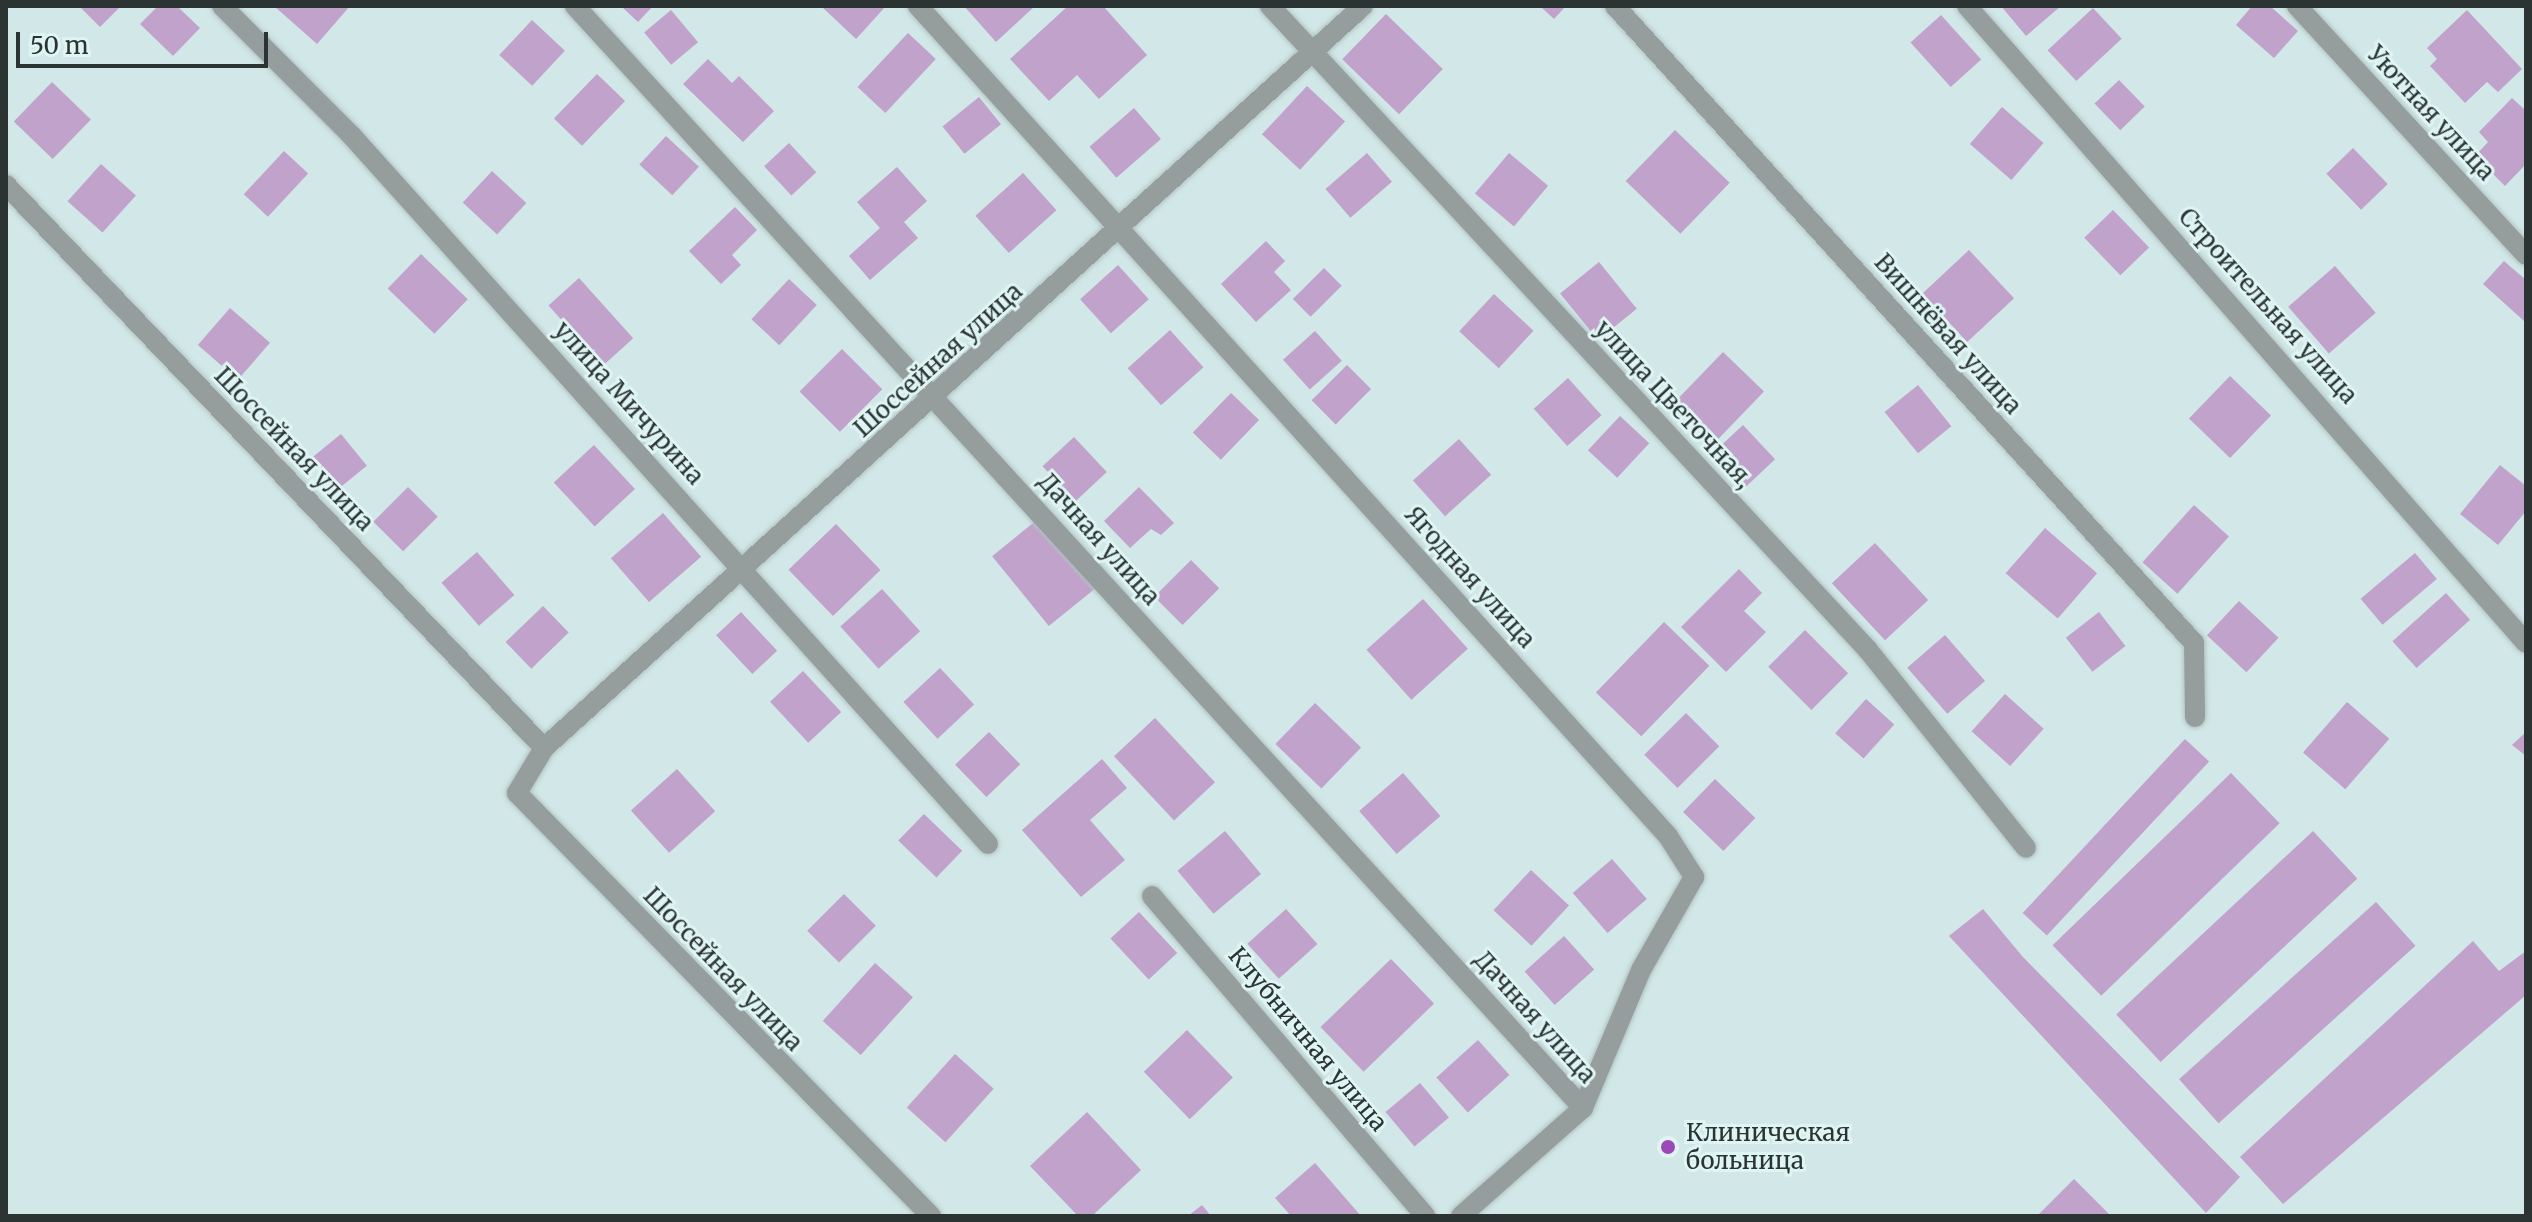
<!DOCTYPE html>
<html>
<head>
<meta charset="utf-8">
<style>
  body { margin:0 }
  #map { position:relative; width:2532px; height:1222px; overflow:hidden; background:#d2e7e7; font-family:Merriweather,serif }
  div>[style] { position:absolute }
  .building>* { inset:0; background:#c1a2ca; transform-origin:0 0 }
  .roads { filter:drop-shadow(0 0 2px #b1c3c3) drop-shadow(0 0 2px #b1c3c3) }
  .minor>* { height:20px; margin:-10px; padding:0 10px; transform-origin:10px; border-radius:10px; background:#959e9d }
  .dots>* { width:22px; height:22px; translate:-50% -50%; box-sizing:border-box; border:4px solid #dff5f4; border-radius:50% }
  span { translate:-50% -50%; white-space:nowrap; text-align:center; line-height:1.15; -webkit-text-stroke:6px #dff5f4; paint-order:stroke }
  .street-label { font-size:24px; color:#2b3333 }
  .poi-label { font-size:24px; color:#2b3333 }
  .left { translate:0 -50%; text-align:left }
  .frame { position:absolute; inset:0; border:8px solid #2b3333; pointer-events:none }
  .scale { position:absolute; left:16px; top:32px; width:252px; height:36px; box-sizing:border-box; border:4px solid #2b3333; border-top:0; padding-left:10px; font-size:24px; line-height:28px; white-space:nowrap; color:#2b3333; -webkit-text-stroke:6px #dff5f4; paint-order:stroke }
</style>
</head>
<body>
<div id="map">
  <div class="building">
    <div style="clip-path:polygon(79px 6px,121px 6px,100px 27px)"></div>
    <div style="clip-path:polygon(158px 6px,177px 6px,200px 28px,173px 56px,140px 24px)"></div>
    <div style="clip-path:polygon(274px 6px,350px 6px,317px 44px)"></div>
    <div style="clip-path:polygon(621px 6px,653px 6px,638px 22px)"></div>
    <div style="clip-path:polygon(821px 6px,886px 6px,856px 39px)"></div>
    <div style="clip-path:polygon(964px 6px,1035px 6px,996px 42px)"></div>
    <div style="clip-path:polygon(1068px 6px,1103px 6px,1147px 55px,1099px 99px,1077px 75px,1049px 101px,1010px 59px)"></div>
    <div style="clip-path:polygon(1540px 6px,1566px 6px,1554px 19px)"></div>
    <div style="clip-path:polygon(2001px 6px,2061px 6px,2026px 36px)"></div>
    <div style="clip-path:polygon(2252px 6px,2270px 6px,2298px 31px,2274px 58px,2236px 25px)"></div>
    <div style="left:2093px;top:8px;width:42px;height:62px;rotate:47deg"></div>
    <div style="left:671px;top:10px;width:42px;height:35px;rotate:50deg"></div>
    <div style="clip-path:polygon(2467px 10px,2522px 69px,2498px 92px,2487px 82px,2465px 103px,2430px 66px,2437px 59px,2427px 48px)"></div>
    <div style="left:1386px;top:14px;width:79px;height:63px;rotate:44deg"></div>
    <div style="left:1941px;top:15px;width:60px;height:41px;rotate:48deg"></div>
    <div style="left:532px;top:20px;width:45px;height:48px;rotate:43deg"></div>
    <div style="left:908px;top:33px;width:38px;height:74px;rotate:43deg"></div>
    <div style="clip-path:polygon(708px 59px,732px 83px,739px 76px,774px 111px,743px 142px,683px 84px)"></div>
    <div style="left:597px;top:74px;width:39px;height:62px;rotate:44deg"></div>
    <div style="left:2119px;top:80px;width:37px;height:34px;rotate:46deg"></div>
    <div style="left:52px;top:82px;width:54px;height:55px;rotate:44deg"></div>
    <div style="left:1307px;top:86px;width:52px;height:66px;rotate:43deg"></div>
    <div style="left:979px;top:97px;width:35px;height:47px;rotate:51deg"></div>
    <div style="clip-path:polygon(2512px 98px,2526px 111px,2526px 164px,2505px 186px,2475px 156px,2488px 142px,2479px 132px)"></div>
    <div style="left:2002px;top:107px;width:55px;height:49px;rotate:41deg"></div>
    <div style="left:1134px;top:108px;width:41px;height:59px;rotate:49deg"></div>
    <div style="left:1675px;top:130px;width:76px;height:71px;rotate:44deg"></div>
    <div style="left:666px;top:136px;width:45px;height:39px;rotate:43deg"></div>
    <div style="left:789px;top:143px;width:40px;height:34px;rotate:47deg"></div>
    <div style="left:2353px;top:148px;width:50px;height:37px;rotate:46deg"></div>
    <div style="left:284px;top:151px;width:33px;height:59px;rotate:43deg"></div>
    <div style="left:1367px;top:153px;width:38px;height:55px;rotate:49deg"></div>
    <div style="left:1509px;top:153px;width:51px;height:53px;rotate:40deg"></div>
    <div style="left:101px;top:164px;width:47px;height:50px;rotate:42deg"></div>
    <div style="clip-path:polygon(897px 167px,927px 201px,904px 222px,918px 238px,870px 280px,849px 256px,880px 228px,857px 202px)"></div>
    <div style="left:492px;top:171px;width:47px;height:43px;rotate:43deg"></div>
    <div style="left:1023px;top:173px;width:50px;height:64px;rotate:48deg"></div>
    <div style="clip-path:polygon(735px 207px,757px 230px,732px 255px,741px 265px,721px 284px,689px 251px)"></div>
    <div style="left:2113px;top:210px;width:52px;height:40px;rotate:46deg"></div>
    <div style="clip-path:polygon(1266px 241px,1285px 261px,1274px 272px,1291px 290px,1256px 322px,1221px 284px)"></div>
    <div style="left:1969px;top:250px;width:66px;height:64px;rotate:47deg"></div>
    <div style="left:421px;top:254px;width:65px;height:48px;rotate:44deg"></div>
    <div style="clip-path:polygon(2504px 261px,2526px 280px,2524px 321px,2483px 284px)"></div>
    <div style="left:1599px;top:262px;width:60px;height:50px;rotate:51deg"></div>
    <div style="left:1118px;top:265px;width:46px;height:51px;rotate:48deg"></div>
    <div style="left:2335px;top:266px;width:62px;height:62px;rotate:49deg"></div>
    <div style="left:1324px;top:268px;width:25px;height:44px;rotate:45deg"></div>
    <div style="left:579px;top:278px;width:81px;height:41px;rotate:48deg"></div>
    <div style="left:789px;top:279px;width:38px;height:55px;rotate:43deg"></div>
    <div style="left:1494px;top:294px;width:54px;height:51px;rotate:43deg"></div>
    <div style="left:230px;top:308px;width:53px;height:49px;rotate:41deg"></div>
    <div style="left:1170px;top:330px;width:50px;height:57px;rotate:48deg"></div>
    <div style="left:1315px;top:331px;width:40px;height:43px;rotate:48deg"></div>
    <div style="left:842px;top:349px;width:57px;height:60px;rotate:45deg"></div>
    <div style="left:1723px;top:352px;width:57px;height:69px;rotate:44deg"></div>
    <div style="left:1347px;top:365px;width:34px;height:50px;rotate:45deg"></div>
    <div style="left:2230px;top:376px;width:57px;height:59px;rotate:44deg"></div>
    <div style="left:1568px;top:378px;width:50px;height:46px;rotate:48deg"></div>
    <div style="left:1918px;top:385px;width:53px;height:43px;rotate:51deg"></div>
    <div style="left:1231px;top:393px;width:39px;height:55px;rotate:44deg"></div>
    <div style="left:1620px;top:416px;width:40px;height:47px;rotate:43deg"></div>
    <div style="left:1743px;top:425px;width:47px;height:44px;rotate:47deg"></div>
    <div style="left:341px;top:434px;width:41px;height:36px;rotate:51deg"></div>
    <div style="left:1074px;top:437px;width:48px;height:43px;rotate:47deg"></div>
    <div style="left:1459px;top:439px;width:48px;height:62px;rotate:48deg"></div>
    <div style="left:594px;top:445px;width:60px;height:55px;rotate:47deg"></div>
    <div style="clip-path:polygon(2500px 465px,2526px 486px,2526px 511px,2498px 545px,2460px 514px)"></div>
    <div style="left:408px;top:487px;width:42px;height:49px;rotate:45deg"></div>
    <div style="clip-path:polygon(1139px 487px,1174px 523px,1161px 535px,1151px 529px,1130px 548px,1104px 521px)"></div>
    <div style="left:2194px;top:505px;width:47px;height:77px;rotate:42deg"></div>
    <div style="left:663px;top:513px;width:58px;height:69px;rotate:49deg"></div>
    <div style="left:1038px;top:519px;width:90px;height:59px;rotate:51deg"></div>
    <div style="left:836px;top:524px;width:64px;height:66px;rotate:46deg"></div>
    <div style="left:2045px;top:528px;width:69px;height:60px;rotate:41deg"></div>
    <div style="left:1875px;top:543px;width:78px;height:59px;rotate:47deg"></div>
    <div style="left:477px;top:552px;width:57px;height:47px;rotate:49deg"></div>
    <div style="left:2415px;top:553px;width:34px;height:71px;rotate:50deg"></div>
    <div style="left:1191px;top:560px;width:40px;height:52px;rotate:45deg"></div>
    <div style="clip-path:polygon(1739px 569px,1762px 593px,1744px 611px,1766px 632px,1726px 672px,1681px 627px)"></div>
    <div style="left:882px;top:589px;width:57px;height:56px;rotate:48deg"></div>
    <div style="left:2446px;top:593px;width:36px;height:72px;rotate:48deg"></div>
    <div style="left:1423px;top:599px;width:67px;height:76px;rotate:48deg"></div>
    <div style="left:2239px;top:601px;width:54px;height:47px;rotate:43deg"></div>
    <div style="left:543px;top:606px;width:37px;height:52px;rotate:46deg"></div>
    <div style="left:741px;top:612px;width:53px;height:34px;rotate:47deg"></div>
    <div style="left:2099px;top:612px;width:43px;height:42px;rotate:52deg"></div>
    <div style="left:1664px;top:622px;width:63px;height:98px;rotate:44deg"></div>
    <div style="left:1805px;top:630px;width:61px;height:52px;rotate:45deg"></div>
    <div style="left:1945px;top:635px;width:61px;height:50px;rotate:49deg"></div>
    <div style="left:940px;top:668px;width:50px;height:50px;rotate:47deg"></div>
    <div style="left:803px;top:671px;width:56px;height:45px;rotate:47deg"></div>
    <div style="left:2005px;top:694px;width:52px;height:50px;rotate:42deg"></div>
    <div style="left:1866px;top:699px;width:38px;height:46px;rotate:42deg"></div>
    <div style="left:2347px;top:702px;width:56px;height:67px;rotate:41deg"></div>
    <div style="left:1315px;top:703px;width:64px;height:57px;rotate:44deg"></div>
    <div style="left:1686px;top:713px;width:47px;height:59px;rotate:45deg"></div>
    <div style="left:1155px;top:718px;width:88px;height:56px;rotate:47deg"></div>
    <div style="left:989px;top:732px;width:45px;height:47px;rotate:46deg"></div>
    <div style="clip-path:polygon(2526px 732px,2526px 756px,2512px 745px)"></div>
    <div style="left:2185px;top:739px;width:33px;height:238px;rotate:43deg"></div>
    <div style="clip-path:polygon(1102px 759px,1127px 788px,1090px 820px,1125px 860px,1081px 897px,1022px 830px)"></div>
    <div style="left:677px;top:769px;width:57px;height:62px;rotate:48deg"></div>
    <div style="left:1403px;top:773px;width:57px;height:58px;rotate:49deg"></div>
    <div style="left:2231px;top:773px;width:70px;height:248px;rotate:46deg"></div>
    <div style="left:1715px;top:779px;width:56px;height:46px;rotate:44deg"></div>
    <div style="left:924px;top:814px;width:53px;height:37px;rotate:44deg"></div>
    <div style="left:1225px;top:831px;width:56px;height:62px;rotate:50deg"></div>
    <div style="left:2313px;top:831px;width:65px;height:269px;rotate:47deg"></div>
    <div style="left:1612px;top:859px;width:53px;height:52px;rotate:49deg"></div>
    <div style="left:1531px;top:870px;width:52px;height:55px;rotate:43deg"></div>
    <div style="left:844px;top:894px;width:45px;height:52px;rotate:45deg"></div>
    <div style="left:2376px;top:902px;width:59px;height:265px;rotate:48deg"></div>
    <div style="left:1286px;top:909px;width:47px;height:52px;rotate:48deg"></div>
    <div style="clip-path:polygon(1983px 909px,2022px 956px,2240px 1177px,2206px 1213px,1949px 936px)"></div>
    <div style="left:1139px;top:912px;width:56px;height:39px;rotate:47deg"></div>
    <div style="left:1564px;top:936px;width:45px;height:53px;rotate:48deg"></div>
    <div style="clip-path:polygon(2473px 941px,2499px 971px,2526px 951px,2526px 995px,2283px 1204px,2240px 1157px)"></div>
    <div style="left:1391px;top:959px;width:62px;height:98px;rotate:46deg"></div>
    <div style="left:875px;top:963px;width:51px;height:78px;rotate:42deg"></div>
    <div style="left:1187px;top:1030px;width:66px;height:60px;rotate:46deg"></div>
    <div style="left:1478px;top:1040px;width:47px;height:56px;rotate:48deg"></div>
    <div style="left:955px;top:1054px;width:52px;height:72px;rotate:42deg"></div>
    <div style="left:1420px;top:1083px;width:45px;height:45px;rotate:50deg"></div>
    <div style="clip-path:polygon(1087px 1112px,1141px 1170px,1092px 1216px,1078px 1216px,1030px 1166px)"></div>
    <div style="clip-path:polygon(1315px 1163px,1361px 1216px,1291px 1216px,1275px 1198px)"></div>
    <div style="clip-path:polygon(2074px 1179px,2111px 1216px,2037px 1216px)"></div>
    <div style="clip-path:polygon(1202px 1205px,1211px 1216px,1188px 1216px)"></div>
  </div>
  <div class="roads">
    <div class="minor">
      <div style="left:222px;top:6px;width:182px;rotate:45deg"></div>
      <div style="left:351px;top:135px;width:953px;rotate:48.06deg"></div>
      <div style="left:575px;top:6px;width:1493px;rotate:47.55deg"></div>
      <div style="left:918px;top:6px;width:1119px;rotate:47.9deg"></div>
      <div style="left:1668px;top:836px;width:49px;rotate:57.6deg"></div>
      <div style="left:1694px;top:877px;width:107px;rotate:119.7deg"></div>
      <div style="left:1641px;top:970px;width:150px;rotate:112.8deg"></div>
      <div style="left:1583px;top:1108px;width:163px;rotate:138.5deg"></div>
      <div style="left:1270px;top:6px;width:879px;rotate:47.12deg"></div>
      <div style="left:1868px;top:650px;width:253px;rotate:51.4deg"></div>
      <div style="left:1615px;top:6px;width:861px;rotate:47.73deg"></div>
      <div style="left:2194px;top:643px;width:74px;rotate:89.2deg"></div>
      <div style="left:1967px;top:6px;width:847px;rotate:48.73deg"></div>
      <div style="left:2297px;top:6px;width:338px;rotate:47.4deg"></div>
      <div style="left:6px;top:185px;width:779px;rotate:46.3deg"></div>
      <div style="left:1152px;top:896px;width:421px;rotate:49.5deg"></div>
      <div style="left:931px;top:1216px;width:592px;rotate:-134.38deg"></div>
      <div style="left:517px;top:793px;width:52px;rotate:-59deg"></div>
      <div style="left:544px;top:748px;width:1105px;rotate:-42.18deg"></div>
    </div>
  </div>
  <div class="dots">
    <div style="left:1668px;top:1147px;background:#9e48b6"></div>
  </div>
  <div class="street-label">
    <span style="left:2431px;top:113px;rotate:47deg">Уютная улица</span>
    <span style="left:2268px;top:306px;rotate:48deg">Строительная улица</span>
    <span style="left:1948px;top:334px;rotate:48deg">Вишнёвая улица</span>
    <span style="left:938px;top:360px;rotate:-42deg">Шоссейная улица</span>
    <span style="left:629px;top:403px;rotate:48deg">улица Мичурина</span>
    <span style="left:1674px;top:404px;rotate:47deg">улица Цветочная,</span>
    <span style="left:294px;top:449px;rotate:46deg">Шоссейная улица</span>
    <span style="left:1099px;top:539px;rotate:48deg">Дачная улица</span>
    <span style="left:1470px;top:577px;rotate:48deg">Ягодная улица</span>
    <span style="left:723px;top:969px;rotate:46deg">Шоссейная улица</span>
    <span style="left:1535px;top:1017px;rotate:48deg">Дачная улица</span>
    <span style="left:1308px;top:1039px;rotate:50deg">Клубничная улица</span>
  </div>
  <div class="poi-label">
    <span class="left" style="left:1686px;top:1147px">Клиническая<br>больница</span>
  </div>
  <div class="frame"></div>
  <div class="scale">50 m</div>
</div>
</body>
</html>
